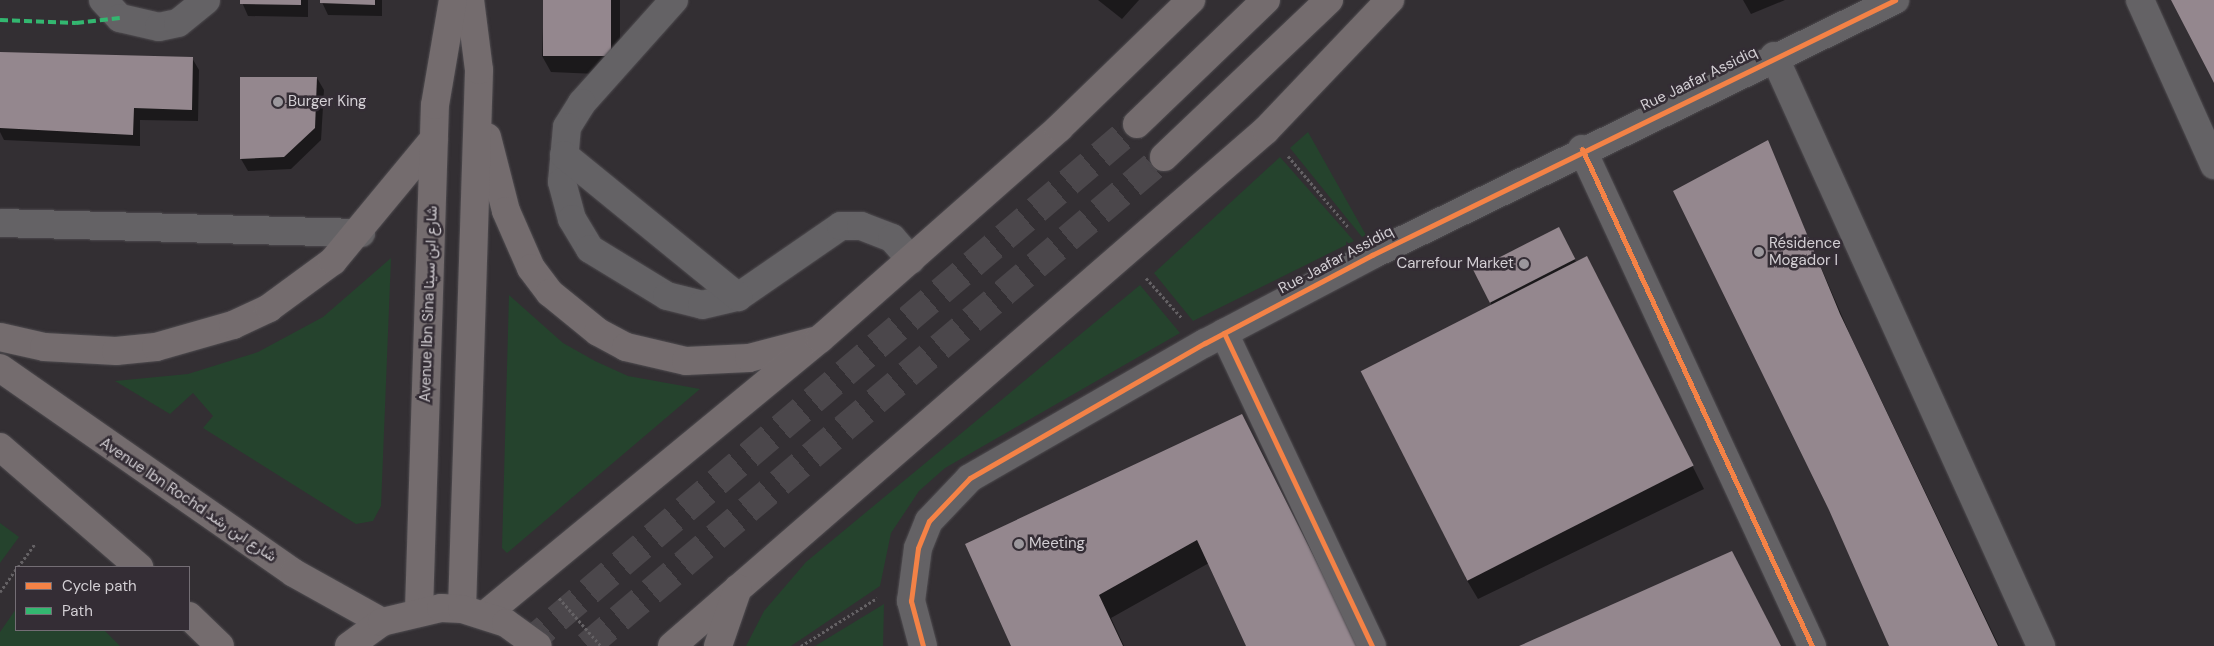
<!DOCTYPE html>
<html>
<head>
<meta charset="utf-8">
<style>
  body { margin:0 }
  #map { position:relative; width:2214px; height:646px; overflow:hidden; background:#332f33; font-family:"DM Sans",Vazirmatn,sans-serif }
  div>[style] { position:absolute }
  .green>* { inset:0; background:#25432d }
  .shadow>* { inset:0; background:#0007 }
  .building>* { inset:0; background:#94878e; transform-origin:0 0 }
  .major-tunnel>* { height:28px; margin-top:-14px; transform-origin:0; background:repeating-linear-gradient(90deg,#4b474b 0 28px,transparent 0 42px) }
  .path>* { height:3px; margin-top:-1.5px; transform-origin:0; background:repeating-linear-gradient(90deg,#646164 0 2.5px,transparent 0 5px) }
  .roads { filter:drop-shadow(0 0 1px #4f4c50) drop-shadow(0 0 1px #4f4c50) }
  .minor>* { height:28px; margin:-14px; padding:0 14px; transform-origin:14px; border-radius:14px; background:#646265 }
  .major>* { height:28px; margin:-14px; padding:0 14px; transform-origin:14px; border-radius:14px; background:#746c6e }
  .quiet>* { height:4px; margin-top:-2px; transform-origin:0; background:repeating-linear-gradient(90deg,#33b770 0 8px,transparent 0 12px) }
  .cycleway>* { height:5px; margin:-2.5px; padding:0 2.5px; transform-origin:2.5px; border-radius:2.5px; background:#f48246 }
  .dots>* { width:14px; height:14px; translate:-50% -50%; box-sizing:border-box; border:2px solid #342d35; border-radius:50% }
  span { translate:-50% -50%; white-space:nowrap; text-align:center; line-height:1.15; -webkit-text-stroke:5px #342d35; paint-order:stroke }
  .street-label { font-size:15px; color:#d3cfd4 }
  .poi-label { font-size:15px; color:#d3cfd4 }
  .left { translate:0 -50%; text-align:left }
  .right { translate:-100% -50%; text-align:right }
  .legend { position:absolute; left:15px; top:566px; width:175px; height:65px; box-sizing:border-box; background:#342d35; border:1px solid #746e75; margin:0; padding:6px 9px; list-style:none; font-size:15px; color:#d3cfd4 }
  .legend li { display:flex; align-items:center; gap:10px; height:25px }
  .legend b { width:25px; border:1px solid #746e75 }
</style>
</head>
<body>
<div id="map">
  <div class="green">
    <div style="clip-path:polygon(1308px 132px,1366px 235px,1362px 237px,1290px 148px)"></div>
    <div style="clip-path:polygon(1280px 157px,1354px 241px,1193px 321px,1154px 273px)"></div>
    <div style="clip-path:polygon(391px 258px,381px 506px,373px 521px,356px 524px,203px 428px,213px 416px,193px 393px,170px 414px,115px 381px,188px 374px,258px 352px,323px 317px)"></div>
    <div style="clip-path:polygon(1140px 285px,1180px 333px,945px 468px,919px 491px,891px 533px,880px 586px,791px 646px,746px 646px,764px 611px,806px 562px)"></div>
    <div style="clip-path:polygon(509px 295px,563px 343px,595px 361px,628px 376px,700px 389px,507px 553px,502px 548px)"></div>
    <div style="clip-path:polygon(0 523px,19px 537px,0 563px)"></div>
    <div style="clip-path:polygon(884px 604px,883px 646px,815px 646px)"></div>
    <div style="clip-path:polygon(16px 609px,16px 630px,104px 630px,120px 646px,0 646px,0 632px)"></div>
  </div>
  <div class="shadow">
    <div style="clip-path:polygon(241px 0,308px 0,308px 17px,248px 16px)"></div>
    <div style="clip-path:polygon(321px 0,382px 0,382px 16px,328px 15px)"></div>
    <div style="clip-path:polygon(544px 0,620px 0,620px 75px,551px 72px,542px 56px)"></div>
    <div style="clip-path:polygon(1098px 0,1139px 0,1122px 19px)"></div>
    <div style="clip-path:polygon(1743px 0,1785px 0,1751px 14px)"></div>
    <div style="clip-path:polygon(0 54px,192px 58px,199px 70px,198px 121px,140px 120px,140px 146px,4px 140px,0 132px)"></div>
    <div style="clip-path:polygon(317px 78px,324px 90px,321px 140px,291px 169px,248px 171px,241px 159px)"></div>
    <div style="clip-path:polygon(1767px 142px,1851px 337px,1999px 646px,1891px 646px)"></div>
    <div style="clip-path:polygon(1569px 248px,1576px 262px,1586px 257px,1599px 280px,1704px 489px,1478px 599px,1465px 577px,1491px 303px,1474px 269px)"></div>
    <div style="clip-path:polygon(1241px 415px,1359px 646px,1247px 646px,1209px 563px,1111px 618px,1124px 646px,1014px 646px)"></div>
  </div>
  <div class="building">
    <div style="clip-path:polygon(240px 0,301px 0,301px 5px,240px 4px)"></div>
    <div style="clip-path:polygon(320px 0,375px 0,375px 5px,320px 3px)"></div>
    <div style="left:543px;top:0;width:68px;height:56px"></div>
    <div style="clip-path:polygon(2171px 0,2214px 0,2214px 83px,2210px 75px)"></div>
    <div style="clip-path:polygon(0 52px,193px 57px,192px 110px,134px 108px,133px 135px,0 128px)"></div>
    <div style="clip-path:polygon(240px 77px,317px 77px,315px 128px,284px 157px,240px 159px)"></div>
    <div style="clip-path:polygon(1768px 140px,1840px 314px,1998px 646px,1889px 646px,1829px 510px,1673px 191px)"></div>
    <div style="left:1559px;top:227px;width:36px;height:96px;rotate:63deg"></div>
    <div style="left:1587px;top:256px;width:235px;height:254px;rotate:63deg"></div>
    <div style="clip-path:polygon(1242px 414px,1359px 646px,1246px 646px,1197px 540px,1099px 595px,1123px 646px,1011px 646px,965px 544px)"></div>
    <div style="clip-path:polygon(1732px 551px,1781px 646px,1519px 646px)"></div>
  </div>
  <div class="major-tunnel">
    <div style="left:525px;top:646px;width:804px;rotate:-40.46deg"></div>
    <div style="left:587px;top:646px;width:756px;rotate:-40.28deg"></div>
  </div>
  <div class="path">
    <div style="left:1288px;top:156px;width:94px;rotate:49.7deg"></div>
    <div style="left:1146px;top:278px;width:54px;rotate:48deg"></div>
    <div style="left:18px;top:567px;width:29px;rotate:-54deg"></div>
    <div style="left:0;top:592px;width:28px;rotate:-55deg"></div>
    <div style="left:559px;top:598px;width:64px;rotate:48.8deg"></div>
    <div style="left:801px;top:646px;width:90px;rotate:-32.3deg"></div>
  </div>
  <div class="roads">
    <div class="minor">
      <div style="left:103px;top:0;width:25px;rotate:47deg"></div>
      <div style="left:120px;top:18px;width:40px;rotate:13deg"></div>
      <div style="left:159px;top:27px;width:19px;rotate:-12deg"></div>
      <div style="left:178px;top:23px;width:36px;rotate:-39deg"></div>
      <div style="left:674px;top:0;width:138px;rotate:131.8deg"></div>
      <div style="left:582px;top:103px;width:28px;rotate:122deg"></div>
      <div style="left:567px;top:127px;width:55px;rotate:95.2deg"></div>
      <div style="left:562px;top:182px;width:38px;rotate:75deg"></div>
      <div style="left:572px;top:219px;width:35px;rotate:59deg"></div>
      <div style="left:590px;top:249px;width:90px;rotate:31.4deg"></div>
      <div style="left:667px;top:296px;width:36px;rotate:14deg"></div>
      <div style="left:702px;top:305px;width:37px;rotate:-13deg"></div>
      <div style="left:738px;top:297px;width:125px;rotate:-34.6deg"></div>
      <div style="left:841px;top:226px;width:20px"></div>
      <div style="left:861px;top:226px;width:33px;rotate:21deg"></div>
      <div style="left:892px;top:238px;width:29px;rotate:49deg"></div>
      <div style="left:2140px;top:0;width:181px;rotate:65.8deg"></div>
      <div style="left:1774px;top:56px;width:648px;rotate:65.65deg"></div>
      <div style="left:1582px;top:149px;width:548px;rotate:65.17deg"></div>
      <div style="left:564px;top:155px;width:225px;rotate:39.2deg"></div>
      <div style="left:0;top:223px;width:361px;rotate:1.6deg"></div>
      <div style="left:1224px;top:333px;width:346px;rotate:64.7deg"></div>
      <div style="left:923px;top:646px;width:47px;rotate:-104.9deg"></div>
      <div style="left:911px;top:601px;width:53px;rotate:-82.5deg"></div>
      <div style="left:918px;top:548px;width:29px;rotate:-68deg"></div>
      <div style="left:929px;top:521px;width:59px;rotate:-46.4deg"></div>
      <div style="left:970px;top:478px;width:271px;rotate:-29.9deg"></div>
      <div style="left:1205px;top:343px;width:189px;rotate:-27.8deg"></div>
      <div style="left:1372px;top:255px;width:582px;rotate:-25.99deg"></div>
    </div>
    <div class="major">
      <div style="left:1137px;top:124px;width:179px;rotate:-43.9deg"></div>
      <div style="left:487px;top:137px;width:76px;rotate:75.6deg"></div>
      <div style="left:506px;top:211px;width:62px;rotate:66.3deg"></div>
      <div style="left:531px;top:268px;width:31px;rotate:53deg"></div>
      <div style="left:550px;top:293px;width:62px;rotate:39.1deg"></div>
      <div style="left:598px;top:332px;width:32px;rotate:28deg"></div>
      <div style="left:626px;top:347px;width:62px;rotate:13.1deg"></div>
      <div style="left:686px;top:361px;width:63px;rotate:-2.7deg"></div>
      <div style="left:749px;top:358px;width:67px;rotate:-14.7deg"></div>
      <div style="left:1164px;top:157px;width:228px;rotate:-43.6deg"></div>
      <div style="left:0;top:337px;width:45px;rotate:12.8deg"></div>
      <div style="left:44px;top:347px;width:72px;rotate:3.2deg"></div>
      <div style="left:116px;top:351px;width:40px;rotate:-5.7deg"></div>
      <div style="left:156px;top:347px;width:80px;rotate:-15.9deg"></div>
      <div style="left:233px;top:325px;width:40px;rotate:-25deg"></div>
      <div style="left:269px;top:308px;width:79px;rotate:-36.3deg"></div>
      <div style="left:333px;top:261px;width:158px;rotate:-50.4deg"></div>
      <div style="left:0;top:368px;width:358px;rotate:34.9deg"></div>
      <div style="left:294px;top:573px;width:101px;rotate:29.1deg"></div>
      <div style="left:0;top:447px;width:184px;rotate:40.8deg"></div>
      <div style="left:462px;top:609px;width:539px;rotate:-88.19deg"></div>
      <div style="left:479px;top:70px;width:71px;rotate:-97.3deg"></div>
      <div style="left:419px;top:610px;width:505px;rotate:-88.19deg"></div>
      <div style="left:435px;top:105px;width:107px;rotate:-80.3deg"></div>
      <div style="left:485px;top:615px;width:434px;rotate:-39.5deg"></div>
      <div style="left:820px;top:339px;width:319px;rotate:-41.4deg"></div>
      <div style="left:1059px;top:128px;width:184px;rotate:-44.1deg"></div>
      <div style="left:189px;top:616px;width:43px;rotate:44.1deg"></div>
      <div style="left:349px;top:646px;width:41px;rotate:-36deg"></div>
      <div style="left:382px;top:622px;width:61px;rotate:-13.3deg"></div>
      <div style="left:441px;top:608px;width:21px;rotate:3deg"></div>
      <div style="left:462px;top:609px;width:46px;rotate:17.7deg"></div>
      <div style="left:506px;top:623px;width:39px;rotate:36deg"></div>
      <div style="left:672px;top:646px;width:787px;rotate:-40.98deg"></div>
      <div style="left:1266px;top:130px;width:180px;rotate:-46.4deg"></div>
      <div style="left:718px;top:646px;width:61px;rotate:-71deg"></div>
    </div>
  </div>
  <div class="quiet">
    <div style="left:0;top:20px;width:76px;rotate:2.3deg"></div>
    <div style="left:76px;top:23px;width:44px;rotate:-6.5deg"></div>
  </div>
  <div class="cycleway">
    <div style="left:1582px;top:149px;width:548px;rotate:65.17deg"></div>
    <div style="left:1224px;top:333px;width:346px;rotate:64.7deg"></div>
    <div style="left:923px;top:646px;width:47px;rotate:-104.9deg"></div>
    <div style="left:911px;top:601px;width:53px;rotate:-82.5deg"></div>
    <div style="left:918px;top:548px;width:29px;rotate:-68deg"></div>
    <div style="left:929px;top:521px;width:59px;rotate:-46.4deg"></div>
    <div style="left:970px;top:478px;width:271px;rotate:-29.9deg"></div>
    <div style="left:1205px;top:343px;width:189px;rotate:-27.8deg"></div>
    <div style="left:1372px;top:255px;width:582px;rotate:-25.99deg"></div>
  </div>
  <div class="dots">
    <div style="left:278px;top:102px;background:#9b979c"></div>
    <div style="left:1759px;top:252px;background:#9b979c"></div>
    <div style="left:1524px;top:264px;background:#9b979c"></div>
    <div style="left:1019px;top:544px;background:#9b979c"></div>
  </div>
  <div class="street-label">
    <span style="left:1699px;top:79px;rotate:-26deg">Rue Jaafar Assidiq</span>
    <span style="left:1336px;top:260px;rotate:-28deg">Rue Jaafar Assidiq</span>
    <span style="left:429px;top:304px;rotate:-88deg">Avenue Ibn Sina شارع ابن سينا</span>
    <span style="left:188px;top:500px;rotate:34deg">Avenue Ibn Rochd شارع ابن رشد</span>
  </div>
  <div class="poi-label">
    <span class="left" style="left:288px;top:102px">Burger King</span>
    <span class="left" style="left:1769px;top:252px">Résidence<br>Mogador I</span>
    <span class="right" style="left:1514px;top:264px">Carrefour Market</span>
    <span class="left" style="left:1029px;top:544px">Meeting</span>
  </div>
  <ul class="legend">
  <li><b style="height:6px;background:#f48246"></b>Cycle path</li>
  <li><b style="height:6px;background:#33b770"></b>Path</li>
  </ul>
</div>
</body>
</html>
